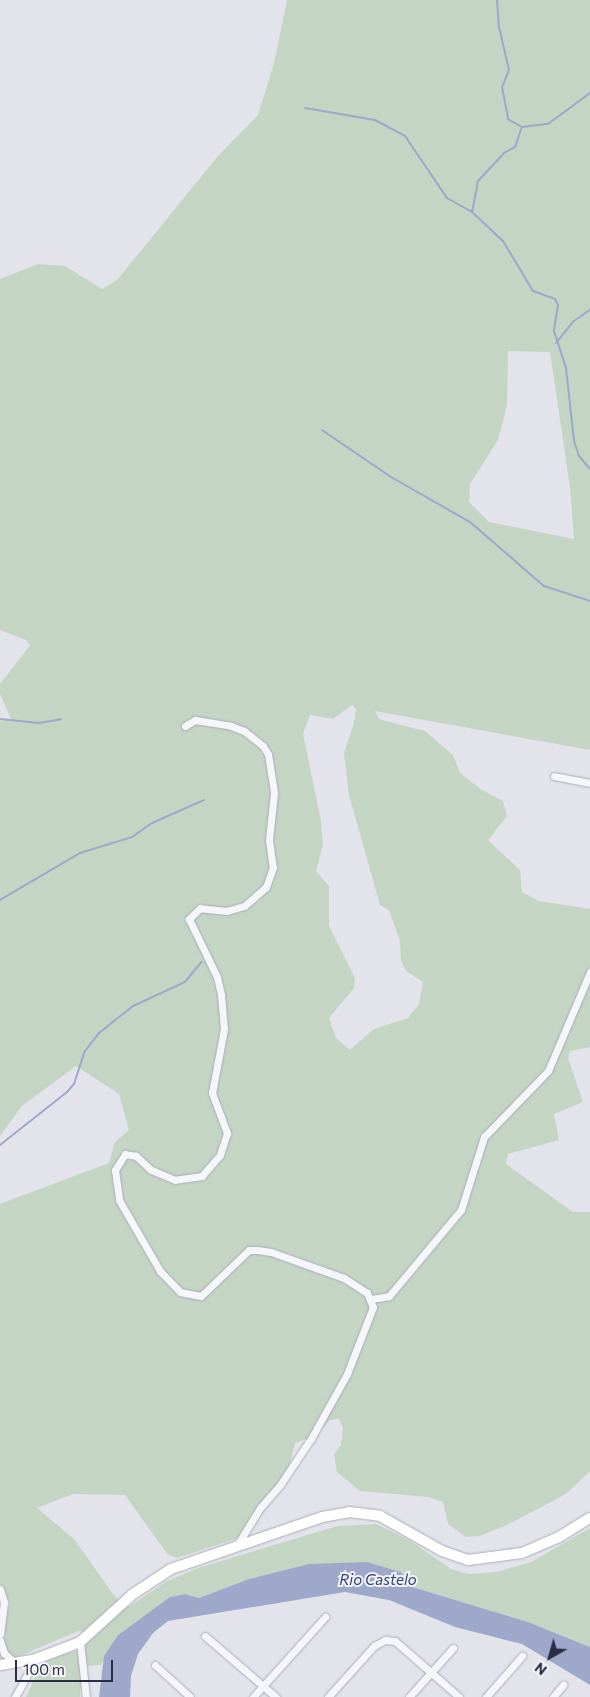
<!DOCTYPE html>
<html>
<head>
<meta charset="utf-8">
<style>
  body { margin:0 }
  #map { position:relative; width:590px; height:1697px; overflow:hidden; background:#e3e4eb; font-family:Commissioner,sans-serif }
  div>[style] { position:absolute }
  .green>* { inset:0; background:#c4d5c4 }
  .water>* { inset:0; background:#9ea8cb }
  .stream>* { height:2px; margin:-1px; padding:0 1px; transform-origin:1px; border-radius:1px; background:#9ea8cb }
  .roads { filter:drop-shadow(0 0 1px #acadb9) drop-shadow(0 0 1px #acadb9) }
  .street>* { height:7px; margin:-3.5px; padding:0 3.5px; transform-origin:3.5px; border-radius:3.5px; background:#f5f6f9 }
  .secondary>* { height:10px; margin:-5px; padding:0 5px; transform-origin:5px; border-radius:5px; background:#fff }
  span { translate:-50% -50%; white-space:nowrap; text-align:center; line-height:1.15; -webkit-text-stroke:4px #f2f3f8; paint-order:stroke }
  .water-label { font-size:15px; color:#344078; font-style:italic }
  .north { position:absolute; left:525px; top:1632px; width:50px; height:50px; -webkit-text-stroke:4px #f2f3f8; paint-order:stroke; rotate:218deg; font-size:14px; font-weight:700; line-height:20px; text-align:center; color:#2a2d43 }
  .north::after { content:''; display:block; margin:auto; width:18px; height:22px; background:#2a2d43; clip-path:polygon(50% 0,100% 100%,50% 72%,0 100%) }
  .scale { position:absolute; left:15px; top:1660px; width:98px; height:22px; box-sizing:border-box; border:2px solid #2a2d43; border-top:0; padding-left:6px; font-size:15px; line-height:18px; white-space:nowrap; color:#2a2d43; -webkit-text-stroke:4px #f2f3f8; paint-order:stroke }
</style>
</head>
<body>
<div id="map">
  <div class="green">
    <div style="clip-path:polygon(evenodd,287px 0,590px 0,590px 750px,375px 711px,379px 719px,425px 731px,453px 755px,460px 773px,482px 790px,503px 801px,507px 816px,488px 840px,520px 870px,522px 892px,539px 901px,590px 909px,590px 1047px,570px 1051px,568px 1058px,583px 1102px,554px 1114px,559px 1140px,508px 1154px,506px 1164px,573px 1212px,590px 1212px,590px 1471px,566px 1494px,509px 1524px,480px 1536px,466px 1537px,448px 1524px,443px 1502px,428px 1497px,360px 1491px,337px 1472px,334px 1454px,341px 1445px,343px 1429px,339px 1419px,330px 1420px,315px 1436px,295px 1443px,287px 1478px,238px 1538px,177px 1558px,168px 1555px,125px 1495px,73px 1494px,37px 1508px,74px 1539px,113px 1594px,124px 1606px,130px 1606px,167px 1581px,198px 1568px,337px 1526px,376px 1524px,409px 1540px,451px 1569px,469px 1574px,497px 1572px,531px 1562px,590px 1528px,590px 1647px,528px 1622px,409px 1586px,401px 1572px,367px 1562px,256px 1577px,199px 1598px,185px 1594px,170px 1597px,118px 1635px,101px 1665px,85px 1666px,81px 1630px,10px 1660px,0 1668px,0 1631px,10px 1603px,0 1586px,0 1204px,109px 1163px,115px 1142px,129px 1130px,119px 1094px,76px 1066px,22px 1106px,0 1136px,0 721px,11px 719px,0 694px,0 684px,30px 645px,26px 640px,0 630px,0 279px,38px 264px,65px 266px,102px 289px,117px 280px,218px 156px,258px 115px,274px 63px,287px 0,508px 351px,550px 352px,570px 487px,574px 539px,489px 522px,469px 502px,470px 484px,498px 440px,507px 405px,508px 351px,287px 0,352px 705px,356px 709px,354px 723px,344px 753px,349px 795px,380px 905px,389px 910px,400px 941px,401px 961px,406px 971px,423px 982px,419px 1004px,408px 1018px,374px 1029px,350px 1050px,336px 1038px,329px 1018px,354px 988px,355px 978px,329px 926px,329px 886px,316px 871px,323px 845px,321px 821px,303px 734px,310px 715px,333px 719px,352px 705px)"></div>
    <div style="clip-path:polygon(82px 1650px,80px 1697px,26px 1697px,43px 1659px)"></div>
  </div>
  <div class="water">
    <div style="clip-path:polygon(367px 1562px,401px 1572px,409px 1586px,528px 1622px,590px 1647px,590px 1685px,522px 1644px,455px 1627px,389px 1600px,345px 1592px,168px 1621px,153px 1633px,138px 1654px,131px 1676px,130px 1697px,99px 1697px,104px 1656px,118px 1635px,170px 1597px,185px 1594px,199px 1598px,249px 1579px,309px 1564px)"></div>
  </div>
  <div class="stream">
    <div style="left:497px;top:0;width:27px;rotate:86deg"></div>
    <div style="left:499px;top:27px;width:44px;rotate:76.9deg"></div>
    <div style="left:509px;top:70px;width:18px;rotate:112deg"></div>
    <div style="left:502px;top:87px;width:33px;rotate:79deg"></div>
    <div style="left:508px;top:119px;width:16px;rotate:30deg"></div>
    <div style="left:522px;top:127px;width:26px;rotate:-7deg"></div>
    <div style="left:548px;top:124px;width:52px;rotate:-36.4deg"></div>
    <div style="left:305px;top:108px;width:71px;rotate:9.7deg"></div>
    <div style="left:375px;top:120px;width:34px;rotate:28deg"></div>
    <div style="left:405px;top:136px;width:75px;rotate:55.9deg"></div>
    <div style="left:447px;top:198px;width:29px;rotate:29deg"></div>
    <div style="left:472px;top:212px;width:42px;rotate:43.1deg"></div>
    <div style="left:503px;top:241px;width:58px;rotate:59deg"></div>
    <div style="left:533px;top:291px;width:23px;rotate:20deg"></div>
    <div style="left:555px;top:299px;width:7px;rotate:63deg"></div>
    <div style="left:558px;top:305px;width:26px;rotate:99deg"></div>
    <div style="left:554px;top:331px;width:39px;rotate:72deg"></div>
    <div style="left:566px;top:368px;width:73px;rotate:83.7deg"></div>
    <div style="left:574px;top:441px;width:16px;rotate:72deg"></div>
    <div style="left:579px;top:456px;width:17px;rotate:50deg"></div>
    <div style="left:472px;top:212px;width:32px;rotate:-79deg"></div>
    <div style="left:478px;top:181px;width:38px;rotate:-47deg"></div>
    <div style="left:504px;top:153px;width:13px;rotate:-29deg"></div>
    <div style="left:515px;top:147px;width:21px;rotate:-71deg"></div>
    <div style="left:556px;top:343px;width:28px;rotate:-51deg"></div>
    <div style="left:574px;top:321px;width:19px;rotate:-35deg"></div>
    <div style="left:322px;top:430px;width:83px;rotate:34.3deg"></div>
    <div style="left:391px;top:477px;width:91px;rotate:29.7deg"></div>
    <div style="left:470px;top:522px;width:98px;rotate:40.9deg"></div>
    <div style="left:544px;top:586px;width:48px;rotate:18.1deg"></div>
    <div style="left:0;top:719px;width:39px;rotate:6deg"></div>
    <div style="left:39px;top:723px;width:22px;rotate:-10deg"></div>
    <div style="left:0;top:900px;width:93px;rotate:-30.4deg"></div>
    <div style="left:80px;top:853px;width:54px;rotate:-17.1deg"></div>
    <div style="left:132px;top:837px;width:24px;rotate:-35deg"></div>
    <div style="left:152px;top:823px;width:57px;rotate:-23.9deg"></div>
    <div style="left:0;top:1145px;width:85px;rotate:-38.3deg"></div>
    <div style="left:67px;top:1092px;width:11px;rotate:-49deg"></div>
    <div style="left:74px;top:1084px;width:35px;rotate:-72deg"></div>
    <div style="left:85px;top:1051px;width:23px;rotate:-52deg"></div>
    <div style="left:99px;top:1033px;width:43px;rotate:-38.5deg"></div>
    <div style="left:133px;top:1006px;width:57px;rotate:-24.8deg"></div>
    <div style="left:185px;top:982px;width:26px;rotate:-51deg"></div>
  </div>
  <div class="roads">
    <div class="street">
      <div style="left:185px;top:726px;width:12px;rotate:-31deg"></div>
      <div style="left:195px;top:720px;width:36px;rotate:9deg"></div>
      <div style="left:231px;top:726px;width:14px;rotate:21deg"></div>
      <div style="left:244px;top:731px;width:24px;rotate:38deg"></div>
      <div style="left:263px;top:746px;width:9px;rotate:58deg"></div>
      <div style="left:268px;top:754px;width:39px;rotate:81deg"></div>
      <div style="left:274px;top:793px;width:47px;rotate:96.1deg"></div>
      <div style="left:269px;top:840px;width:27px;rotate:82deg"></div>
      <div style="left:273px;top:867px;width:21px;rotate:109deg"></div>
      <div style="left:266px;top:887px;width:29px;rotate:139deg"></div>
      <div style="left:244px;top:906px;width:18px;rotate:164deg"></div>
      <div style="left:227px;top:911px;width:27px;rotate:-174deg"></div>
      <div style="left:200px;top:908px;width:16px;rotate:135deg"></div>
      <div style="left:189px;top:919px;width:64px;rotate:64.2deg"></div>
      <div style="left:217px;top:977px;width:18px;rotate:77deg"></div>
      <div style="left:221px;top:995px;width:34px;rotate:85deg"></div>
      <div style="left:224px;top:1029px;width:65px;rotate:100.6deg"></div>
      <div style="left:212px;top:1093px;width:43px;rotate:69.4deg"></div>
      <div style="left:227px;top:1133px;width:23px;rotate:108deg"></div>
      <div style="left:220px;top:1155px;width:28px;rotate:131deg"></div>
      <div style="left:202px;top:1176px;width:27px;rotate:172deg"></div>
      <div style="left:175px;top:1180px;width:26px;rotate:-157deg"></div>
      <div style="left:151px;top:1170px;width:21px;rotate:-137deg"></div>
      <div style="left:136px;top:1156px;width:11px;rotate:-170deg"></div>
      <div style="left:125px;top:1154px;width:19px;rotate:122deg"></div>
      <div style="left:115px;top:1170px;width:30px;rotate:82deg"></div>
      <div style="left:119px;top:1200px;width:82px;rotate:60deg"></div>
      <div style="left:160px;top:1271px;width:29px;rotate:46deg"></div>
      <div style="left:180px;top:1292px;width:21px;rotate:11deg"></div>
      <div style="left:201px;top:1296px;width:66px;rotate:-43.8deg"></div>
      <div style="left:249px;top:1250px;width:8px"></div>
      <div style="left:257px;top:1250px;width:14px;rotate:8deg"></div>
      <div style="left:271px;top:1252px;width:77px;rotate:19.6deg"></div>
      <div style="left:344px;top:1278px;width:27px;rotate:33deg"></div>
      <div style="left:367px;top:1293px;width:15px;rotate:67deg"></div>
      <div style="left:373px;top:1307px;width:72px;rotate:111.2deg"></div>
      <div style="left:347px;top:1374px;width:72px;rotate:119.1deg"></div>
      <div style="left:312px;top:1437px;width:58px;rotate:123.7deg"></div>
      <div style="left:280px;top:1485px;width:30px;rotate:131deg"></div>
      <div style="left:260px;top:1508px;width:46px;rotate:121.6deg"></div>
      <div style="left:554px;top:776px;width:37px;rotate:11deg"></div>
      <div style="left:371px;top:1299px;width:18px;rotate:-9deg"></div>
      <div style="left:389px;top:1296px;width:112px;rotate:-50.1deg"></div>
      <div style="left:461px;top:1210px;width:77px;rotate:-72.5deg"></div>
      <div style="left:484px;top:1137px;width:92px;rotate:-45.9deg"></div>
      <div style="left:548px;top:1071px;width:108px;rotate:-67deg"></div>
      <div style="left:0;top:1589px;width:14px;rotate:73deg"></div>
      <div style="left:4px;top:1602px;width:32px;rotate:97deg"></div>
      <div style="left:205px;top:1636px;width:94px;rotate:40.7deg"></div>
      <div style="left:0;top:1640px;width:14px;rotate:73deg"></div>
      <div style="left:4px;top:1653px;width:13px;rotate:42deg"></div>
      <div style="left:80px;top:1642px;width:55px;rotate:83.8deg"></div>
      <div style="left:155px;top:1665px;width:47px;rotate:42.4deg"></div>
      <div style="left:15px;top:1697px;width:43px;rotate:-61.1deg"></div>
      <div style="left:253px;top:1697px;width:108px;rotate:-48deg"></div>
      <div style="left:328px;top:1697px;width:69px;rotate:-48deg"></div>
      <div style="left:374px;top:1646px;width:13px;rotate:-29deg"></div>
      <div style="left:385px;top:1640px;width:10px;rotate:6deg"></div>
      <div style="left:395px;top:1641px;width:85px;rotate:41.2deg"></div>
      <div style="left:409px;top:1697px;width:66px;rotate:-48.1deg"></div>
      <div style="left:486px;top:1697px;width:55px;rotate:-48.7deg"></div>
      <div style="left:553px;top:1697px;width:16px;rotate:-50deg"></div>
    </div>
    <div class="secondary">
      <div style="left:0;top:1665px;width:36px;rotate:-9deg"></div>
      <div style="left:36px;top:1659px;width:47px;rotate:-21.1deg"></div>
      <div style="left:80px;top:1642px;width:72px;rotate:-42.2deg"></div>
      <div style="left:133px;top:1594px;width:45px;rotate:-33.3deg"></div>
      <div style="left:171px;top:1569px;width:160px;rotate:-19deg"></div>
      <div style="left:322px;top:1517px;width:27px;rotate:-10deg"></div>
      <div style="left:349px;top:1512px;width:31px;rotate:7deg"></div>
      <div style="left:380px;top:1516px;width:71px;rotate:29.4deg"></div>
      <div style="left:442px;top:1551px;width:28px;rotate:19deg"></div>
      <div style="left:468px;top:1560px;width:54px;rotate:-7.4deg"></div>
      <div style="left:522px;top:1553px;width:40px;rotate:-23.4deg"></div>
      <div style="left:559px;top:1537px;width:36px;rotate:-32deg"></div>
    </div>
  </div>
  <div class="water-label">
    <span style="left:378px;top:1580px">Rio Castelo</span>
  </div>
  <div class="north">N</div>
  <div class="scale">100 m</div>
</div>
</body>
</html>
